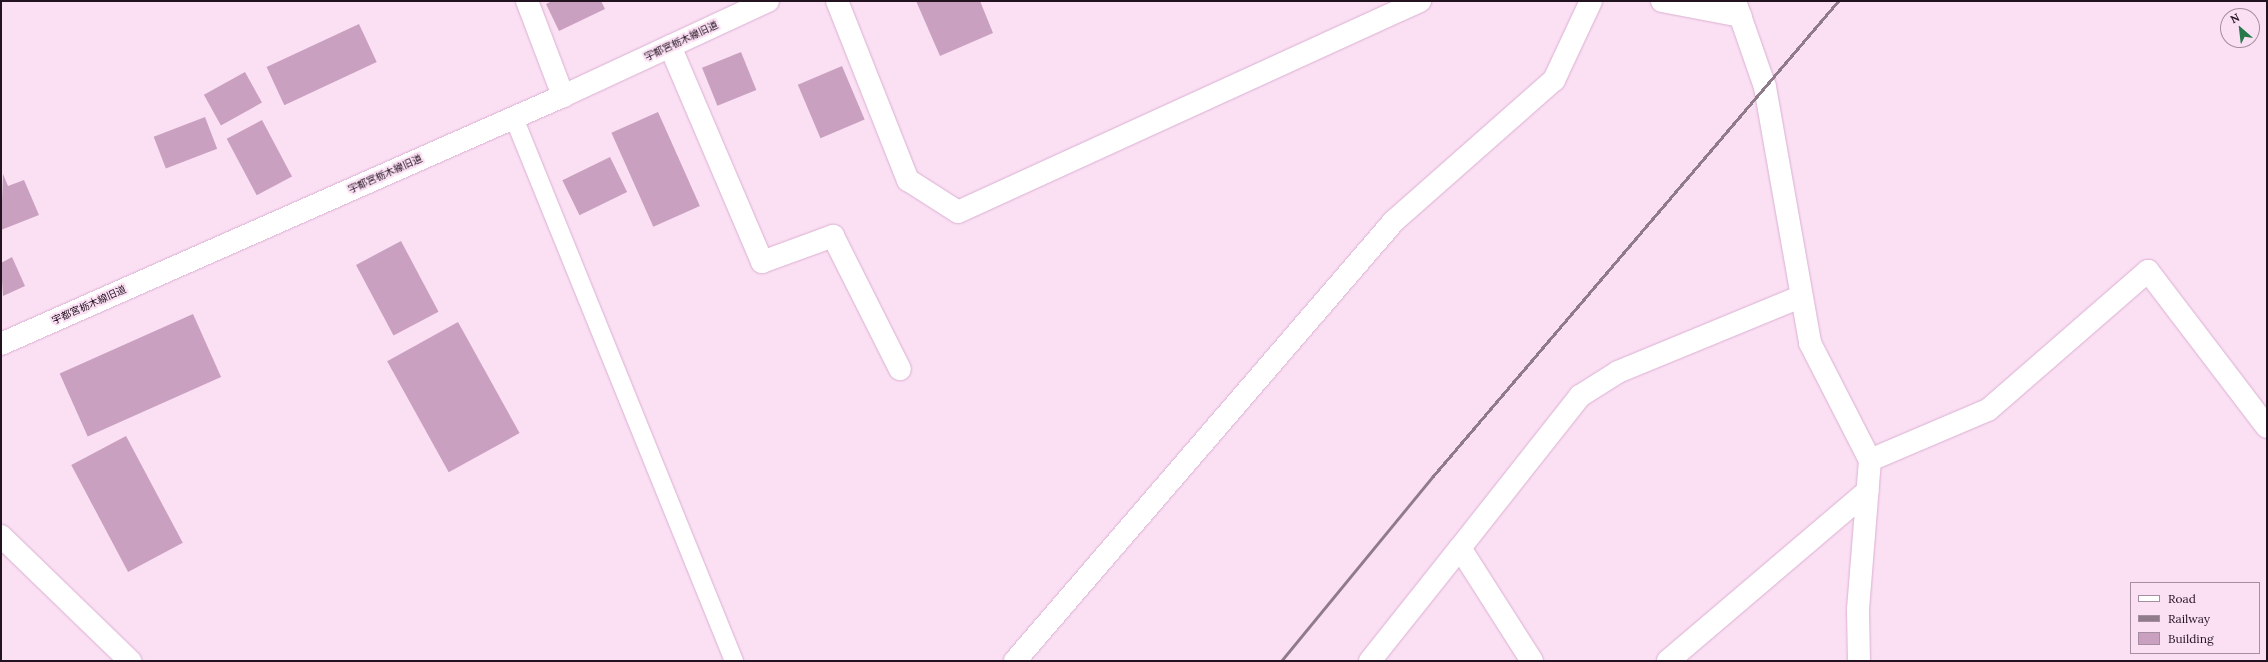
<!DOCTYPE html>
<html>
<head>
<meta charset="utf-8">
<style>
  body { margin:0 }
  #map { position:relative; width:2268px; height:662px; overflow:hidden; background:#fbe0f4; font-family:Lora,"Noto Sans JP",serif }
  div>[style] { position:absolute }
  .building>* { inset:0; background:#caa0c1; transform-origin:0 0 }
  .roads { filter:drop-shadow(0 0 1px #dbb0d1) drop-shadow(0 0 1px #dbb0d1) }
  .service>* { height:18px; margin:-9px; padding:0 9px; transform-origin:9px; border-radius:9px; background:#fff }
  .minor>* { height:22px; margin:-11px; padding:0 11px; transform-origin:11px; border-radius:11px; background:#fff }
  .tertiary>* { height:22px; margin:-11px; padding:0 11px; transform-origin:11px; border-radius:11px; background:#fff }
  .rail>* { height:3px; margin:-1.5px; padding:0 1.5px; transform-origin:1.5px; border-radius:1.5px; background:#907b8b }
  span { translate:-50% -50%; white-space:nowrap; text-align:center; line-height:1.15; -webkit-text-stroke:4px #fbe0f4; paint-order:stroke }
  .street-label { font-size:10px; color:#231320 }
  .frame { position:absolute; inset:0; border:2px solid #231320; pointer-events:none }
  .legend { position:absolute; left:2130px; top:582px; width:130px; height:72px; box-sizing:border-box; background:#fbe0f4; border:1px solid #a58e9f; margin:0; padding:5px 7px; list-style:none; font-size:12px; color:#231320 }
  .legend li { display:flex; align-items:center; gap:8px; height:20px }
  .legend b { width:20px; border:1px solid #a58e9f }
  .north { position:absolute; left:2220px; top:8px; width:40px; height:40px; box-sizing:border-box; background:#fbe0f4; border:1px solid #a58e9f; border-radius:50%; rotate:332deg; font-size:11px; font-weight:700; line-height:16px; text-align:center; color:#231320 }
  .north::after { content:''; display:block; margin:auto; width:14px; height:18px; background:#27784a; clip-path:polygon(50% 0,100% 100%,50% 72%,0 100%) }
</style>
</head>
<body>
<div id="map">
  <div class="building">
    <div style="clip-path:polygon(552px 1px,601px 1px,605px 9px,559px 31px,546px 4px)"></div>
    <div style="clip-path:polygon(916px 1px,980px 1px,993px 33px,940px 56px)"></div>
    <div style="left:359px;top:24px;width:42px;height:102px;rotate:65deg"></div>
    <div style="left:741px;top:52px;width:41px;height:42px;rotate:68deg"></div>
    <div style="left:842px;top:66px;width:58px;height:48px;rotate:67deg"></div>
    <div style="left:245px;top:72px;width:35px;height:47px;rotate:61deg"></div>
    <div style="left:658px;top:112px;width:103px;height:51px;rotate:66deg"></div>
    <div style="left:205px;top:117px;width:34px;height:55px;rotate:69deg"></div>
    <div style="left:262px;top:120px;width:64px;height:40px;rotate:62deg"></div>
    <div style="left:610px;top:157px;width:39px;height:53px;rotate:64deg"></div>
    <div style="clip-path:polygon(3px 174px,8px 186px,24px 180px,39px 215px,1px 230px)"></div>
    <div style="left:401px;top:241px;width:80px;height:51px;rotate:62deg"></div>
    <div style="clip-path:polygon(12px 257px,25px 286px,3px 296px,1px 263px)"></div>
    <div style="left:193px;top:314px;width:69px;height:146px;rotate:66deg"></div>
    <div style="left:458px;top:322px;width:127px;height:81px;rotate:61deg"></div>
    <div style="left:126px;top:436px;width:121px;height:62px;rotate:62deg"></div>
  </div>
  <div class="roads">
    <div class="service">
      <div style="left:514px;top:118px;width:586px;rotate:67.94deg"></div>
    </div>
    <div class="minor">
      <div style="left:527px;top:1px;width:102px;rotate:69.2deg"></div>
      <div style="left:837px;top:1px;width:193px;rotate:68.4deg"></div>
      <div style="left:908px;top:180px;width:59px;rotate:32.6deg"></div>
      <div style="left:958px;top:212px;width:508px;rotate:-24.55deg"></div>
      <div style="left:1662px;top:1px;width:80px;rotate:10.8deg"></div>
      <div style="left:1735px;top:1px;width:91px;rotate:70.8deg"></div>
      <div style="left:1765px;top:87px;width:260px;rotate:80deg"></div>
      <div style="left:1810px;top:343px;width:131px;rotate:62.9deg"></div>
      <div style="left:1870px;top:460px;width:150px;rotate:94.6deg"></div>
      <div style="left:1858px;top:610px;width:51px;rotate:88.9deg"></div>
      <div style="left:670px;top:46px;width:235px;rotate:66.9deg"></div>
      <div style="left:762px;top:262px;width:76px;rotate:-20.1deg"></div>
      <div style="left:833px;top:236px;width:149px;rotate:63.3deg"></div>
      <div style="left:1870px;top:460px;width:128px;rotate:-23deg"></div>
      <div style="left:1988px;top:410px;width:212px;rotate:-41deg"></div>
      <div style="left:2148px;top:271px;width:196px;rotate:52.7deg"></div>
      <div style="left:1px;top:536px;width:180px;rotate:44.1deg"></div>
      <div style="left:1460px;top:548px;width:194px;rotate:-51.7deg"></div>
      <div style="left:1580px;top:396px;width:45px;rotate:-32.3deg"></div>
      <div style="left:1618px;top:372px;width:197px;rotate:-22.4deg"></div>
      <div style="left:1015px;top:661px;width:581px;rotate:-49.26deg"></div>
      <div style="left:1394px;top:221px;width:213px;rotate:-41.4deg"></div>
      <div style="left:1554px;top:80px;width:87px;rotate:-64.9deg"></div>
      <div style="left:1370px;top:661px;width:144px;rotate:-51.5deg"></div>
      <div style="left:1460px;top:548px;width:134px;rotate:57.5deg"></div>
      <div style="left:1668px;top:661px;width:262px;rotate:-40.4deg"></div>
    </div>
    <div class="tertiary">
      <div style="left:1px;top:344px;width:614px;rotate:-23.81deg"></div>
      <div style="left:563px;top:96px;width:226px;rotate:-24.9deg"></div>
    </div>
  </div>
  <div class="rail">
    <div style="left:1281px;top:661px;width:239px;rotate:-50.6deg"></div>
    <div style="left:1433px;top:476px;width:624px;rotate:-49.55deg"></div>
  </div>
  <div class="street-label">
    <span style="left:681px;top:41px;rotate:-25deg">宇都宮栃木線旧道</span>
    <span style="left:385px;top:174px;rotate:-24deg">宇都宮栃木線旧道</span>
    <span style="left:89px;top:305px;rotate:-24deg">宇都宮栃木線旧道</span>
  </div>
  <div class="frame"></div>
  <ul class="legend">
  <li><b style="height:5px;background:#fff"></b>Road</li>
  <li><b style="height:5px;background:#907b8b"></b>Railway</li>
  <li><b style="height:11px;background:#caa0c1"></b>Building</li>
  </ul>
  <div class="north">N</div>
</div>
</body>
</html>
